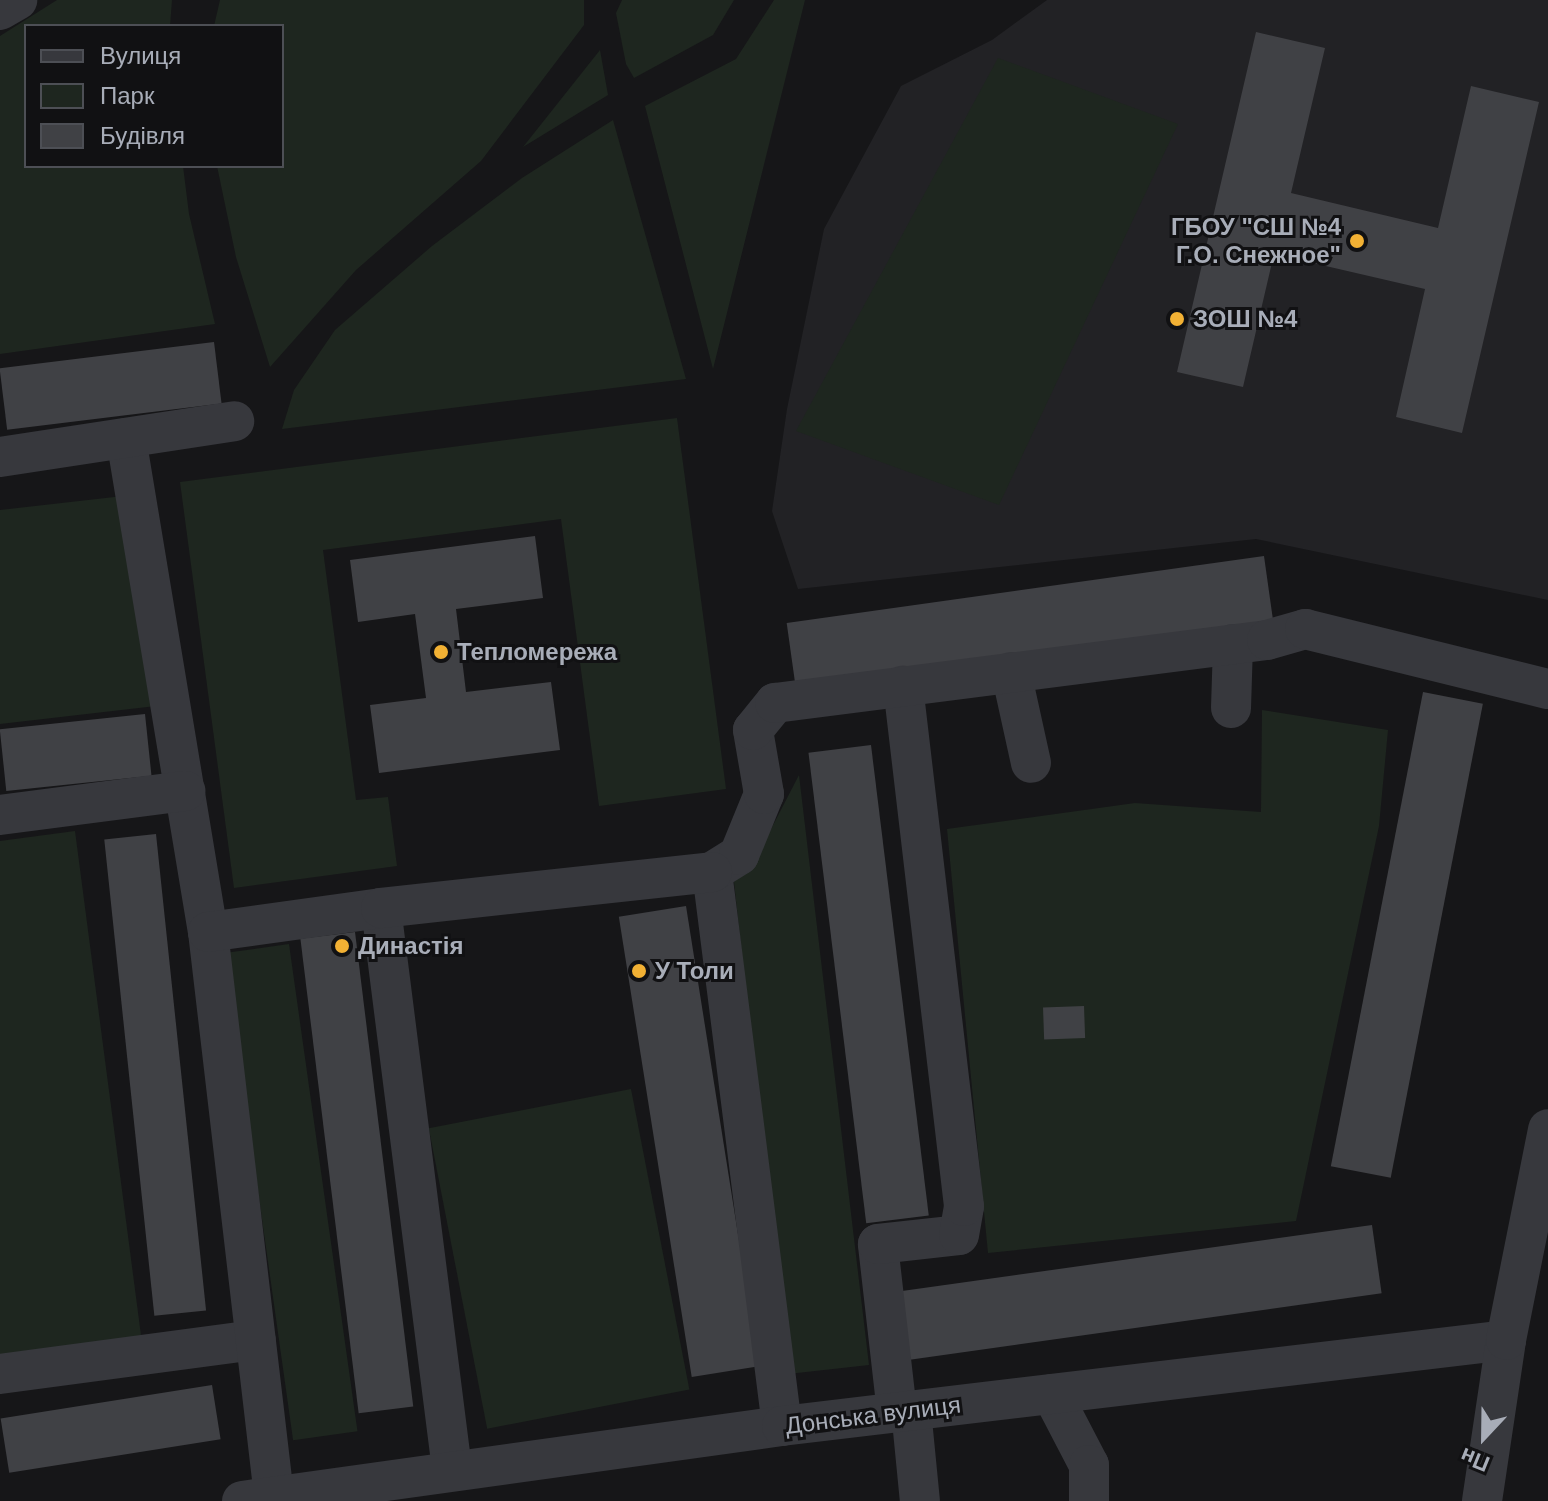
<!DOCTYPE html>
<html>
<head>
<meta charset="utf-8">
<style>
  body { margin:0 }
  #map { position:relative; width:1548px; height:1501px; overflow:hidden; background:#161618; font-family:Helvetica,sans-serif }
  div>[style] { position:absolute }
  .built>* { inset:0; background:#222225 }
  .green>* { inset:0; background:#1e261f; transform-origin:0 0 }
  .building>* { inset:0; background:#404145; transform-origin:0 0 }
  .minor>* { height:40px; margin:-20px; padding:0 20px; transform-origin:20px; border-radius:20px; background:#37383d }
  .dots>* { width:22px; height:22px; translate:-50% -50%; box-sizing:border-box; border:4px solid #111113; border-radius:50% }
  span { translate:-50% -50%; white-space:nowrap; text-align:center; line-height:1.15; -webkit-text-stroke:6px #111113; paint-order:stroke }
  .poi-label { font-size:24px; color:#a8adb8; font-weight:700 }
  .right { translate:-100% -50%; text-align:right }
  .left { translate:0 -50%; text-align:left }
  .street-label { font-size:24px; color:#a8adb8 }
  .legend { position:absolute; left:24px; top:24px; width:260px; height:144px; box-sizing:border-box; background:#111113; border:2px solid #4d4f55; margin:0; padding:10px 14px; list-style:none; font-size:24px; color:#a8adb8 }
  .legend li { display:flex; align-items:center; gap:16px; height:40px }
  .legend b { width:40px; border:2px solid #4d4f55 }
  .north { position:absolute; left:1444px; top:1397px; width:80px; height:80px; -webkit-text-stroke:6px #111113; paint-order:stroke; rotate:202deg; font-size:22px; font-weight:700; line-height:32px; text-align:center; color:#a8adb8 }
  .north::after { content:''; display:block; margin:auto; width:28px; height:36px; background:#a8adb8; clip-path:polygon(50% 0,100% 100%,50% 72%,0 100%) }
</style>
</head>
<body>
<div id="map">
  <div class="built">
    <div style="clip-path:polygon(1047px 0,1548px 0,1548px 600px,1256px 539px,798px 589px,772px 511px,787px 409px,824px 229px,901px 86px,992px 40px)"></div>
  </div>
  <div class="green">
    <div style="clip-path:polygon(57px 0,172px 0,170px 26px,26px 26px,26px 166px,183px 166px,189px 214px,215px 324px,0 354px,0 36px)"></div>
    <div style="clip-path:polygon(220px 0,584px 0,584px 25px,481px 161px,356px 270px,270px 367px,236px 257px,217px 166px,282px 166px,282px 26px,214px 26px)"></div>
    <div style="clip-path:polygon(622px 0,734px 0,713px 35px,634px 78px,626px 64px,616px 13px)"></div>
    <div style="clip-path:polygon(774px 0,805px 0,713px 369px,645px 106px,736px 59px)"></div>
    <div style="clip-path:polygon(600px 50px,608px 95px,523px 147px)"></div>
    <div style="clip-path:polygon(998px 58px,1178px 124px,999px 505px,796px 431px)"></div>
    <div style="clip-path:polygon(613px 120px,686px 379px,282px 429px,294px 390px,335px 330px,432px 246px,522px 178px)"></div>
    <div style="clip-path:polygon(677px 418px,726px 789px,599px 806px,561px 519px,323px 550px,356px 800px,388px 797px,397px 866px,234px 888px,180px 482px)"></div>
    <div style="clip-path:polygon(132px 495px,156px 706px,0 724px,0 510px)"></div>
    <div style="clip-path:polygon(1262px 710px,1388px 730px,1379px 826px,1296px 1221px,988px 1253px,947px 829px,1135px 803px,1261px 812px)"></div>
    <div style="clip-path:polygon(799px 775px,869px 1365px,788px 1374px,734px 882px,754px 862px)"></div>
    <div style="clip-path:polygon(75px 831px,142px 1343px,0 1361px,0 841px)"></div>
    <div style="left:289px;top:944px;width:492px;height:65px;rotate:82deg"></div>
    <div style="left:631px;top:1089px;width:306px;height:206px;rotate:79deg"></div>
  </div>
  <div class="building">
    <div style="clip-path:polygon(1256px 32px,1325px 48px,1291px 193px,1438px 228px,1471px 86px,1539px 102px,1462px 433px,1396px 417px,1425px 289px,1274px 254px,1243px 387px,1177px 372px)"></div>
    <div style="left:214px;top:342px;width:62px;height:216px;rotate:83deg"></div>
    <div style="clip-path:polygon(535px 536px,543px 598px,456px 609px,466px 692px,551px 682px,560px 750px,379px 773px,370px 705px,426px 698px,415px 614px,358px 622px,350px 560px)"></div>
    <div style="left:1264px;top:556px;width:68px;height:482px;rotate:82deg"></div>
    <div style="left:1423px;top:692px;width:61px;height:483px;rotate:11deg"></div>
    <div style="left:145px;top:714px;width:62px;height:146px;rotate:84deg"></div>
    <div style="left:871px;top:745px;width:474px;height:63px;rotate:83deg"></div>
    <div style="left:156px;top:834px;width:479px;height:52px;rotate:84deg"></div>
    <div style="left:686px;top:906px;width:466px;height:68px;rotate:81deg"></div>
    <div style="left:355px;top:932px;width:478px;height:55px;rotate:83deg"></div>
    <div style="left:1084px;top:1006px;width:32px;height:41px;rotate:88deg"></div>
    <div style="left:1372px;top:1225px;width:69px;height:480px;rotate:82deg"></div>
    <div style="left:212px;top:1385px;width:55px;height:214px;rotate:81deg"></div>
  </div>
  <div class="minor">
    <div style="left:0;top:10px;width:20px;rotate:-30deg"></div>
    <div style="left:126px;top:438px;width:501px;rotate:80.58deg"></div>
    <div style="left:0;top:457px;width:237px;rotate:-8.7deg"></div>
    <div style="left:1011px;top:672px;width:93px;rotate:77.6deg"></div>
    <div style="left:1231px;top:708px;width:64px;rotate:-88.2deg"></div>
    <div style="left:0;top:815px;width:187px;rotate:-7.4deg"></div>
    <div style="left:381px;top:908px;width:565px;rotate:82.79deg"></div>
    <div style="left:0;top:1374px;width:258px;rotate:-7.6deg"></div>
    <div style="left:1052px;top:1394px;width:80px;rotate:62.5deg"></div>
    <div style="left:1089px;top:1465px;width:36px;rotate:90deg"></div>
    <div style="left:911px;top:1410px;width:91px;rotate:84.4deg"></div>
    <div style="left:897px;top:1412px;width:169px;rotate:-96.5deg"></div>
    <div style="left:878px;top:1244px;width:81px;rotate:-6.3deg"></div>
    <div style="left:959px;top:1235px;width:29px;rotate:-80deg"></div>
    <div style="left:964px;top:1206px;width:524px;rotate:-96.69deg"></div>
    <div style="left:782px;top:1426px;width:558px;rotate:-97.2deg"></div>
    <div style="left:712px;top:872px;width:32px;rotate:-32deg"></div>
    <div style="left:739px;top:855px;width:66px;rotate:-67.7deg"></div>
    <div style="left:764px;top:794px;width:65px;rotate:-99.8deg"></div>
    <div style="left:753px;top:730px;width:35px;rotate:-51deg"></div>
    <div style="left:775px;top:703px;width:496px;rotate:-7.3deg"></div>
    <div style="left:1267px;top:640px;width:40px;rotate:-16deg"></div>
    <div style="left:1305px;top:629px;width:250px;rotate:13.9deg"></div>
    <div style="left:274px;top:1496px;width:568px;rotate:-96.67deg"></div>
    <div style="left:208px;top:932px;width:175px;rotate:-7.9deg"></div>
    <div style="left:381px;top:908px;width:333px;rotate:-6.2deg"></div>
    <div style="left:242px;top:1501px;width:545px;rotate:-7.91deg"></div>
    <div style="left:782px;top:1426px;width:729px;rotate:-6.77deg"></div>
    <div style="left:1482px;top:1501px;width:163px;rotate:-81.5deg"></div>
    <div style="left:1506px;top:1340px;width:215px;rotate:-78.7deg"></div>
  </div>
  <div class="dots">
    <div style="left:1357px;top:241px;background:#f2b134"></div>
    <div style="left:1177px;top:319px;background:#f2b134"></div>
    <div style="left:441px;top:652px;background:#f2b134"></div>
    <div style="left:342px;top:946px;background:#f2b134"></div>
    <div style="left:639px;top:971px;background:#f2b134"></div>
  </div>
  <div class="poi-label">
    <span class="right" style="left:1341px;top:241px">ГБОУ "СШ №4<br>Г.О. Снежное"</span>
    <span class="left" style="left:1193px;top:319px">ЗОШ №4</span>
    <span class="left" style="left:457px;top:652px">Тепломережа</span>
    <span class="left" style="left:358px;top:946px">Династія</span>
    <span class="left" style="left:655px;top:971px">У Толи</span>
  </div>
  <div class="street-label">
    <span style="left:873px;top:1415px;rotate:-7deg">Донська вулиця</span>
  </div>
  <ul class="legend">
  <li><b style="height:10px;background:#37383d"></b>Вулиця</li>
  <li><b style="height:22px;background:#1e261f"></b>Парк</li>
  <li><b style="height:22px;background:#404145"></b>Будівля</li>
  </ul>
  <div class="north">Пн</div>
</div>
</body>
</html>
